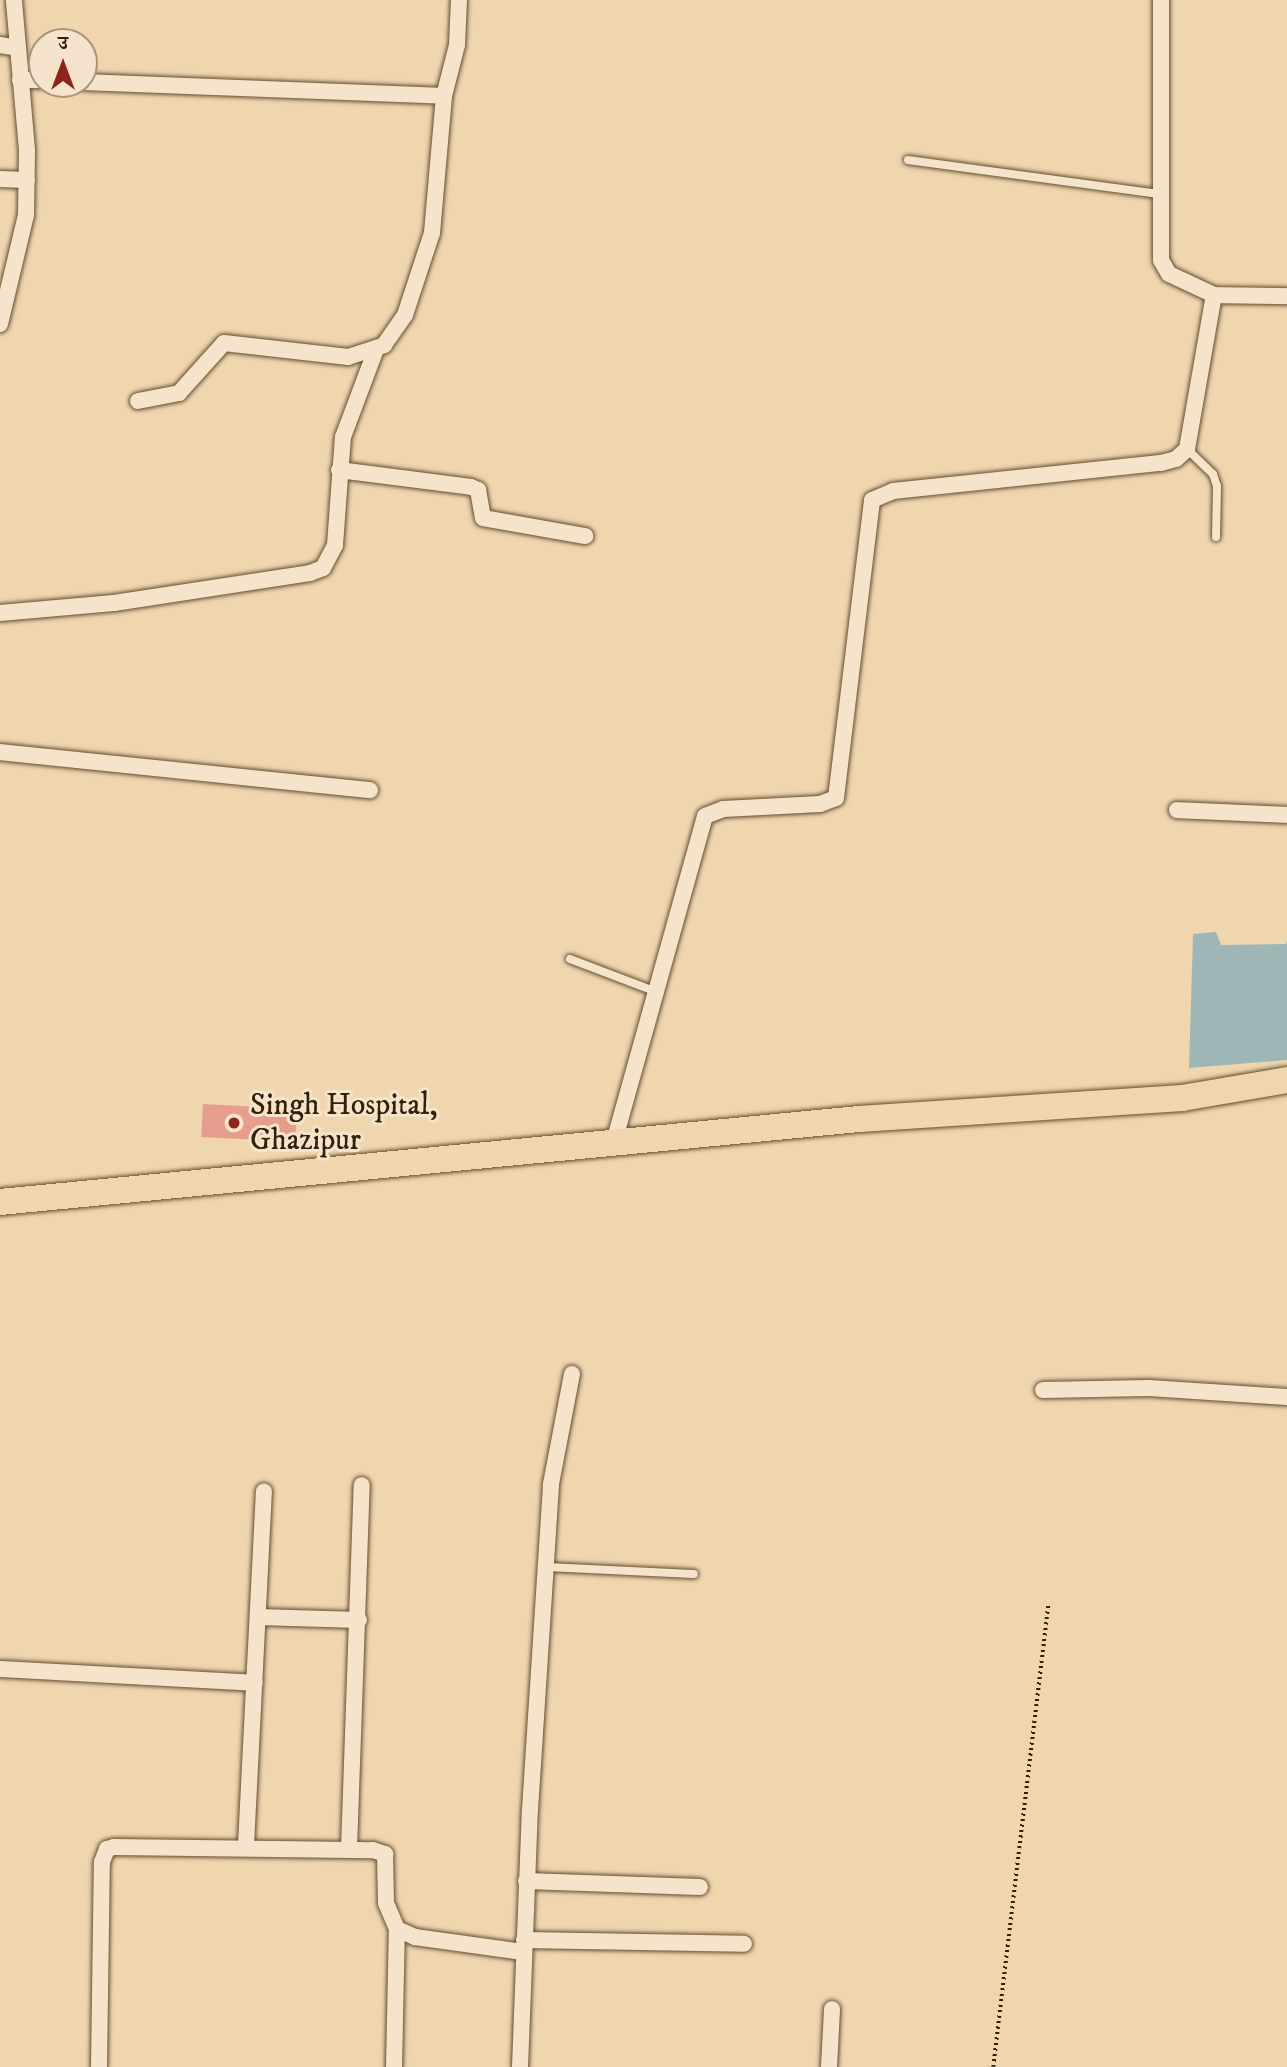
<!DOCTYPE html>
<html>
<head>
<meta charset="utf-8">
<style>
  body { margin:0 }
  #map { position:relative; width:1287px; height:2067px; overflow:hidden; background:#f0d6af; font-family:"IM FELL DW Pica","Noto Serif Devanagari",serif }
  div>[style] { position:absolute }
  .water>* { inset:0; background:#9eb7b6 }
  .building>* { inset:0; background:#e69d8d; transform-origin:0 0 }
  .path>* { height:3.5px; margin-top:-1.75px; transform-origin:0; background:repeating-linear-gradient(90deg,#322008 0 2px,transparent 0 5.5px) }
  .roads { filter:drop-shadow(0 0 2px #624e32) drop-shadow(0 0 2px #624e32) }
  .service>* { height:8px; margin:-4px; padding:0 4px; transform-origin:4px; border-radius:4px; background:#f5e4cb }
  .minor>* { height:16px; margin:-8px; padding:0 8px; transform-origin:8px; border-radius:8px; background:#f5e4cb }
  .trunk>* { height:26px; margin:-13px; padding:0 13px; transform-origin:13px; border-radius:13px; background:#f0d6af }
  .dots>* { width:19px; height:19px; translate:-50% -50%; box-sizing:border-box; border:4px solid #f5e4cb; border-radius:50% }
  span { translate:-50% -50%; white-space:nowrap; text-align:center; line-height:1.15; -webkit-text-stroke:6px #f5e4cb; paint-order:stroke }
  .poi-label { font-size:30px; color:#322008 }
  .left { translate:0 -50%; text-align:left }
  .north { position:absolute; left:28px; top:28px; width:70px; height:70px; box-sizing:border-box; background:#f5e4cb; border:2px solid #a7967d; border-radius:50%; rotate:0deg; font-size:19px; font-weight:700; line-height:28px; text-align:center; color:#322008 }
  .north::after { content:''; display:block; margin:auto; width:24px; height:32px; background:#8f2418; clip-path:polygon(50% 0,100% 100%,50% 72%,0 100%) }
</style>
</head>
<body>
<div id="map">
  <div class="water">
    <div style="clip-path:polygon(1216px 932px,1221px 945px,1286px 944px,1287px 941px,1287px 1060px,1189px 1068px,1193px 934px)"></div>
  </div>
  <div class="building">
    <div style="left:203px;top:1104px;width:94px;height:33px;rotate:3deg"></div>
  </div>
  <div class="path">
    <div style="left:993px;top:2067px;width:467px;rotate:-83.2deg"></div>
  </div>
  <div class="roads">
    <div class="service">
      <div style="left:908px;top:160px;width:253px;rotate:7.7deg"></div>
      <div style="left:1187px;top:449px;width:36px;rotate:44deg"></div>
      <div style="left:1213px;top:474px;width:13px;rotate:72deg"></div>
      <div style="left:1217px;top:486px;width:51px;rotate:91.1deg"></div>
      <div style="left:570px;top:959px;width:90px;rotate:20.9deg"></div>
      <div style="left:546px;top:1567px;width:148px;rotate:2.7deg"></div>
    </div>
    <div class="minor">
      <div style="left:0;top:45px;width:18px;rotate:9deg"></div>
      <div style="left:20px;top:80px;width:22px"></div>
      <div style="left:84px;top:82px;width:360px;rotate:2.2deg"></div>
      <div style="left:444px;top:96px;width:53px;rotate:-75.7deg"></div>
      <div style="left:457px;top:45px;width:45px;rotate:-87.5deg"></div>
      <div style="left:0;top:179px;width:27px;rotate:2deg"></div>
      <div style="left:1214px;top:295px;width:73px;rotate:0.8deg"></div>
      <div style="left:0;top:324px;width:112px;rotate:-76.6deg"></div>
      <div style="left:26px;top:215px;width:65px;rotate:-89.1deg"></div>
      <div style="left:27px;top:150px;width:151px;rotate:-95deg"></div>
      <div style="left:138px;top:401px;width:42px;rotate:-11deg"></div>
      <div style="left:179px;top:393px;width:67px;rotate:-48deg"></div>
      <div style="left:224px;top:343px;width:125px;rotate:6.4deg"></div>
      <div style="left:348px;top:357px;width:38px;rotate:-18deg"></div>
      <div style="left:384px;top:345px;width:37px;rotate:-55deg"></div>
      <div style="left:405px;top:315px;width:86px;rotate:-71.8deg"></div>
      <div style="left:432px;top:233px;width:138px;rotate:-85deg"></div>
      <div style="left:339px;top:470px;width:133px;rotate:7.3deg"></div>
      <div style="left:471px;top:487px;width:8px;rotate:23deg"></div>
      <div style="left:478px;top:490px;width:28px;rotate:80deg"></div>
      <div style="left:483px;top:518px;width:104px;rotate:10deg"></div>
      <div style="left:0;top:613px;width:114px;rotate:-5deg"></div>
      <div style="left:114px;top:603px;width:198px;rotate:-8.7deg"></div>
      <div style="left:310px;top:573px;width:14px;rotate:-21deg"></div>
      <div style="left:323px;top:568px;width:26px;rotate:-62deg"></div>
      <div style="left:335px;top:545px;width:108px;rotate:-85.8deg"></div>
      <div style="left:343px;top:437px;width:94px;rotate:-69.4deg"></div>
      <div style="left:0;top:752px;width:372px;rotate:5.9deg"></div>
      <div style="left:1177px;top:810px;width:110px;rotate:2.6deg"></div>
      <div style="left:614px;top:1142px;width:338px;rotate:-74.4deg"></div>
      <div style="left:705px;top:816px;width:19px;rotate:-21deg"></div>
      <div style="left:723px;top:809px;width:97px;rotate:-3deg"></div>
      <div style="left:820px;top:804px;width:17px;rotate:-21deg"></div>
      <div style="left:836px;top:798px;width:300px;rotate:-83.1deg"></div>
      <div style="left:872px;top:500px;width:23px;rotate:-23deg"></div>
      <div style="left:893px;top:491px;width:269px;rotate:-6deg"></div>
      <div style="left:1161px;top:463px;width:16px;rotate:-15deg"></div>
      <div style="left:1176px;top:459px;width:15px;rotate:-42deg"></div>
      <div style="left:1187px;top:449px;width:156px;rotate:-80.1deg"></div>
      <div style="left:1214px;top:295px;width:50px;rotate:-155deg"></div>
      <div style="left:1169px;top:274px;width:16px;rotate:-120deg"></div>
      <div style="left:1161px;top:260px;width:260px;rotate:-90deg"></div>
      <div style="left:1043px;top:1390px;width:106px;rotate:-1.1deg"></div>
      <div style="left:1149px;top:1388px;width:138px;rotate:3.7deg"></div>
      <div style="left:258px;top:1617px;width:101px;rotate:1.7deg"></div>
      <div style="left:0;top:1669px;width:255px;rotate:3.1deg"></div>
      <div style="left:246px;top:1845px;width:354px;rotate:-87.1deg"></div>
      <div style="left:349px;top:1849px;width:364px;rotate:-88deg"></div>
      <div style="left:526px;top:1881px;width:174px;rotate:2deg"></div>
      <div style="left:524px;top:1940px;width:220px;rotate:1deg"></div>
      <div style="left:99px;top:2067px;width:205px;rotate:-89.2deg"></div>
      <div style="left:102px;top:1862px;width:14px;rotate:-69deg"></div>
      <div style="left:107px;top:1849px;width:7px;rotate:-16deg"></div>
      <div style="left:114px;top:1847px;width:259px;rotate:0.7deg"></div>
      <div style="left:373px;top:1850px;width:13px;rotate:18deg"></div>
      <div style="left:385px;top:1854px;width:49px;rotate:88.8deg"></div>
      <div style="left:386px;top:1903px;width:28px;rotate:67deg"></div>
      <div style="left:397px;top:1929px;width:20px;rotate:24deg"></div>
      <div style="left:415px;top:1937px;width:109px;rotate:7.9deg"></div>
      <div style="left:394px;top:2067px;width:138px;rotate:-88.8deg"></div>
      <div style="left:520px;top:2067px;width:257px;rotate:-87.8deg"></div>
      <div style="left:530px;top:1810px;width:327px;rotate:-86.3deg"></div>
      <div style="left:551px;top:1484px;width:112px;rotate:-79.2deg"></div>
      <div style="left:829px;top:2067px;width:58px;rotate:-87deg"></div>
    </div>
    <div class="trunk">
      <div style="left:0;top:1202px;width:863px;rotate:-5.52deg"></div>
      <div style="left:859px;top:1119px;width:324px;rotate:-3.7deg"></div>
      <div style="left:1182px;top:1098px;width:107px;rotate:-9.7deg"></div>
    </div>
  </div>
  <div class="dots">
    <div style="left:234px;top:1123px;background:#8f2418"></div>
  </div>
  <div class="poi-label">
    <span class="left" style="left:250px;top:1123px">Singh Hospital,<br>Ghazipur</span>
  </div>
  <div class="north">उ</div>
</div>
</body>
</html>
